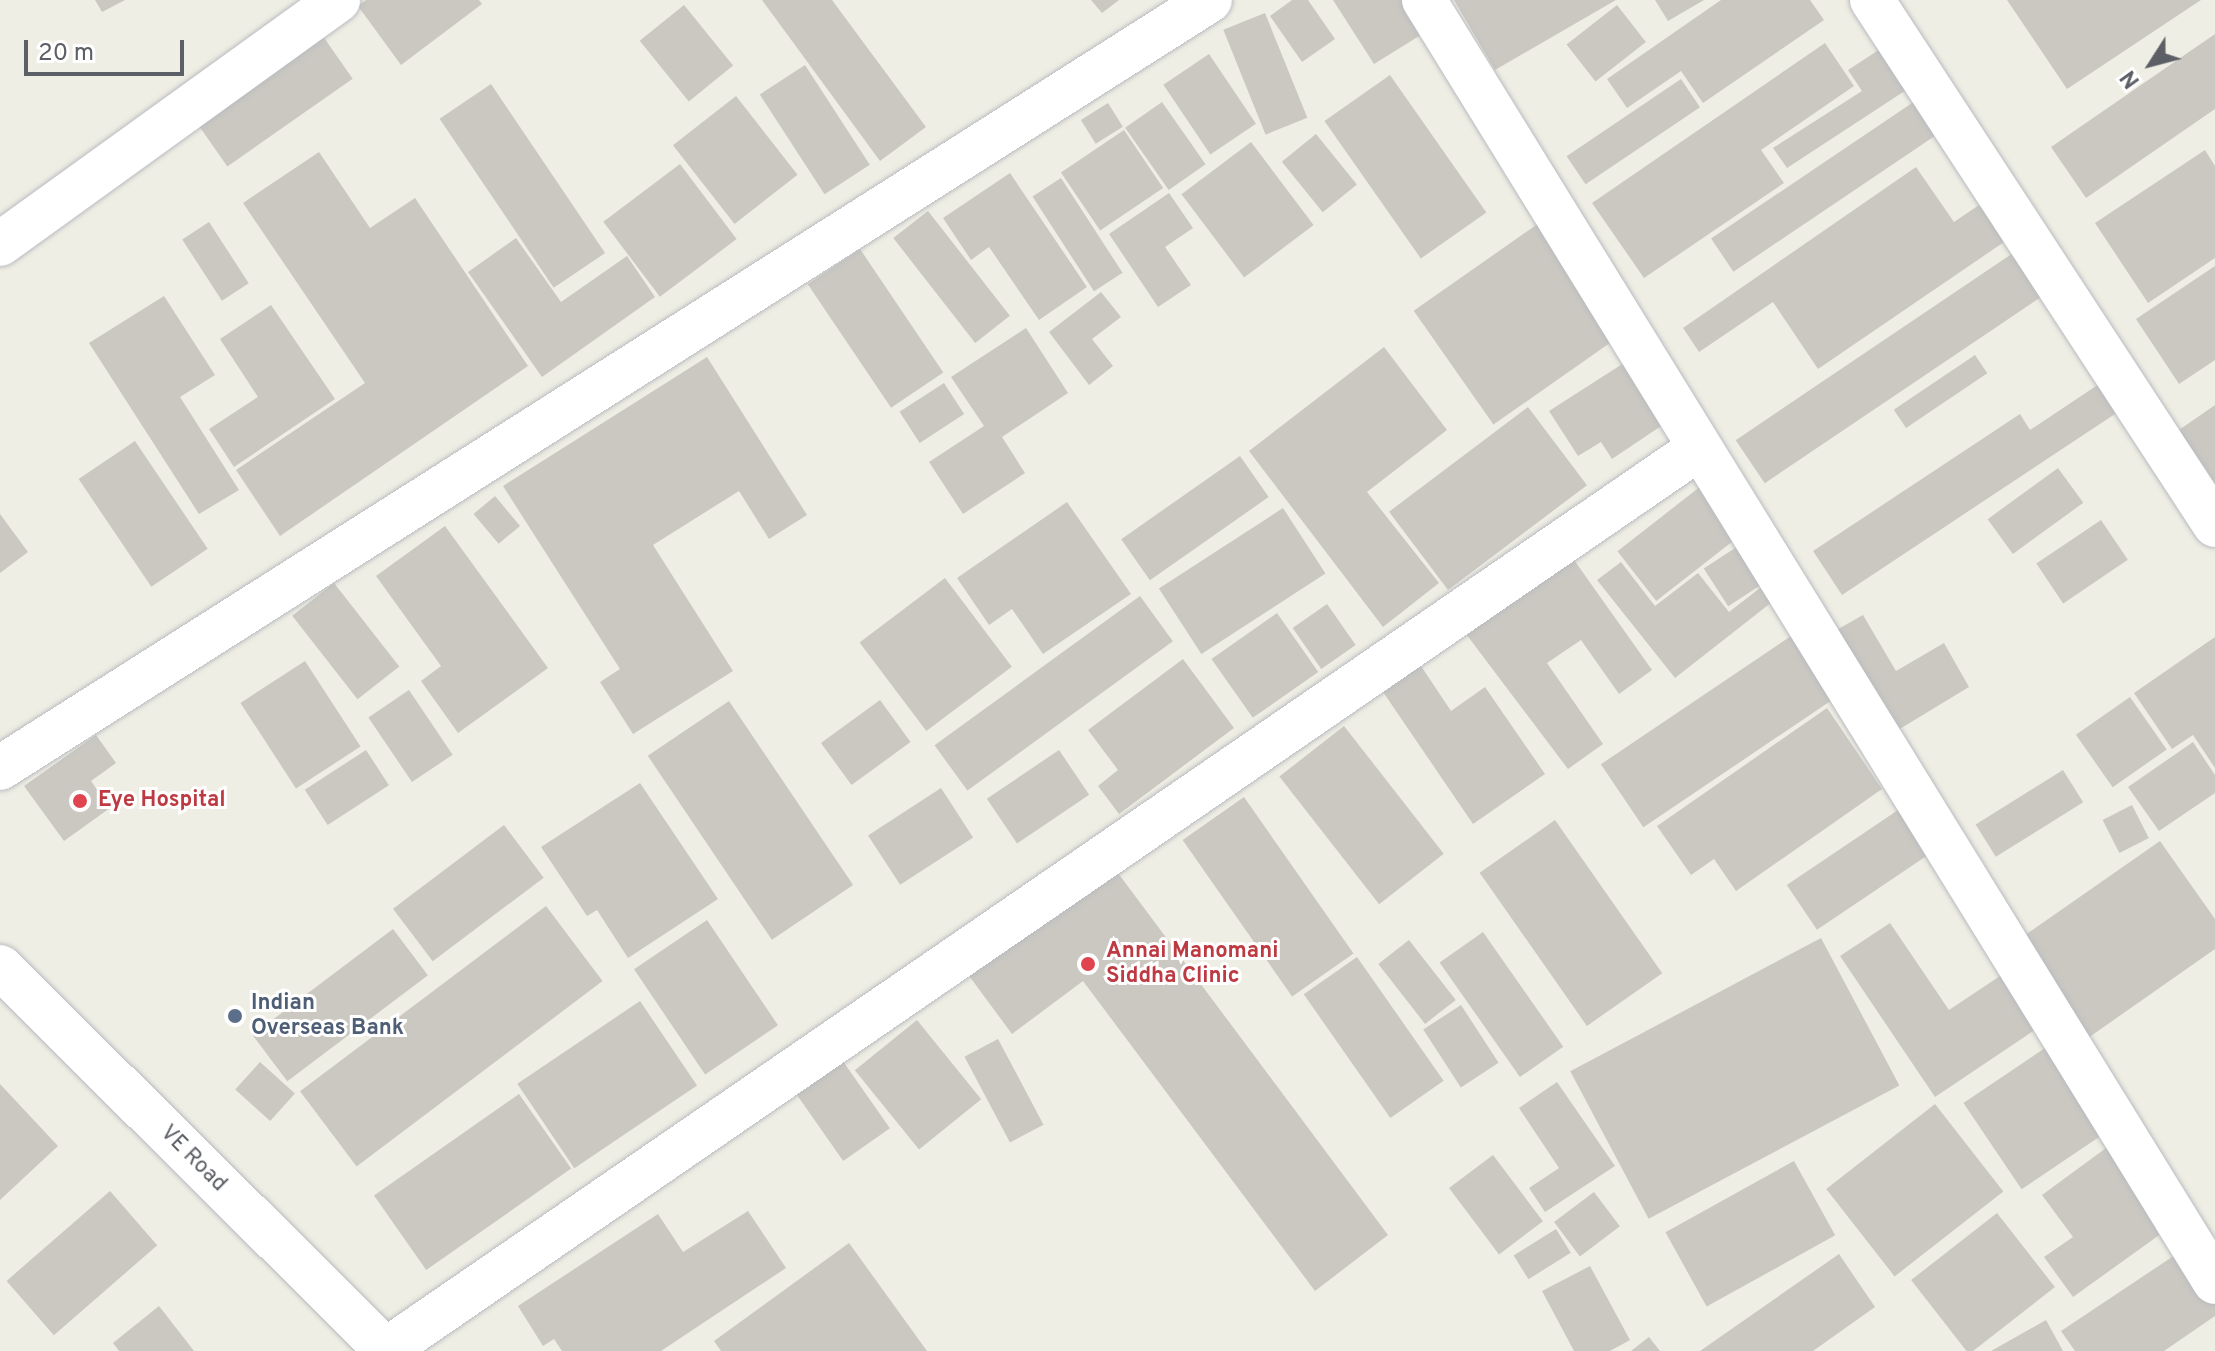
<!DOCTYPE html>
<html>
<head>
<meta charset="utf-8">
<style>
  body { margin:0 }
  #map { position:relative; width:2215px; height:1351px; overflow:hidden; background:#efeee4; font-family:Overpass,sans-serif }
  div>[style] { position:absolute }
  .building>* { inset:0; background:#cac8c1; transform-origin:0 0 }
  .roads { filter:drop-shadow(0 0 2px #b9bbc0) drop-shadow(0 0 2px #b9bbc0) }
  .minor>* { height:44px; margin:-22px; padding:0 22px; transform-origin:22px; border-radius:22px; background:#fff }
  .tertiary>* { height:44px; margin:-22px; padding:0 22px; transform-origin:22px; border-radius:22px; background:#fff }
  .secondary>* { height:44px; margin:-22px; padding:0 22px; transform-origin:22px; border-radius:22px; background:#fff }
  .dots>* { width:22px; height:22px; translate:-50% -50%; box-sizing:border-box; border:4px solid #fff; border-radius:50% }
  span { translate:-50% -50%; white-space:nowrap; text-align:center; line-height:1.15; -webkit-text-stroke:6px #fff; paint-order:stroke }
  .health-label { font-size:22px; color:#be3a42; font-weight:700 }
  .left { translate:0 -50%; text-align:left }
  .service-label { font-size:22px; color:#4e5e75; font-weight:700 }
  .street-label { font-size:22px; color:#5c5f65 }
  .north { position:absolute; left:2111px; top:24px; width:80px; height:80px; -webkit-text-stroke:6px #fff; paint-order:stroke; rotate:234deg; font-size:22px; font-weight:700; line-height:32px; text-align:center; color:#5c5f65 }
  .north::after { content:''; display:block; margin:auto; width:28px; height:36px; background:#5c5f65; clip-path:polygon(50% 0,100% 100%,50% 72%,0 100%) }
  .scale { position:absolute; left:24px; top:40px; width:160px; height:36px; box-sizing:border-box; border:4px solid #5c5f65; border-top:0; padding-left:10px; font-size:24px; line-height:28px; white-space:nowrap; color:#5c5f65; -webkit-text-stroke:6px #fff; paint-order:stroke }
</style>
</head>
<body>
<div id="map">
  <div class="building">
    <div style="clip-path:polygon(95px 0,125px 0,102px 12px)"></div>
    <div style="clip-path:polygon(366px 0,479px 0,482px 4px,401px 65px,358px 6px)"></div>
    <div style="clip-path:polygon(762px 0,832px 0,926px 127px,880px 161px)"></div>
    <div style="clip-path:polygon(1091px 0,1119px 0,1102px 13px)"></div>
    <div style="clip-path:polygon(1292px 0,1308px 0,1335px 39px,1302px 62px,1270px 16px)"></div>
    <div style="clip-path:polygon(1333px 0,1403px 0,1424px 33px,1374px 64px)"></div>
    <div style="clip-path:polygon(1454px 0,1616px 0,1495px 70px)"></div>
    <div style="clip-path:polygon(1655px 0,1704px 0,1668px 21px)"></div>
    <div style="clip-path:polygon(1721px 0,1810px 0,1824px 20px,1703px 103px,1681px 71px,1627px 108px,1607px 79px)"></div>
    <div style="clip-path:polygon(2007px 0,2201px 0,2067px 89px)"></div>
    <div style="left:684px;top:5px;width:78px;height:57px;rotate:51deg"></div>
    <div style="left:1617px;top:5px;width:47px;height:64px;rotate:52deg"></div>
    <div style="left:1265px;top:13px;width:113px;height:45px;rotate:68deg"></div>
    <div style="left:320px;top:32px;width:57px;height:153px;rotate:55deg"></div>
    <div style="clip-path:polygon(2215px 34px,2215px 109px,2086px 198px,2051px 147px)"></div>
    <div style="clip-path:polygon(1894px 40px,1920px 81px,1787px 168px,1773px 148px,1862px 91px,1848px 70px)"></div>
    <div style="clip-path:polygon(1825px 43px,1854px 86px,1761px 150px,1784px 183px,1644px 278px,1592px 203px)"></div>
    <div style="left:1209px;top:54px;width:84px;height:55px;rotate:56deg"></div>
    <div style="left:805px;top:65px;width:119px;height:54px;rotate:57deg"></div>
    <div style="left:1390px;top:75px;width:168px;height:80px;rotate:55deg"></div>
    <div style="left:1681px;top:79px;width:34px;height:138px;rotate:56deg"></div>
    <div style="left:491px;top:84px;width:204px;height:62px;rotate:56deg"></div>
    <div style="left:736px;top:96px;width:100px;height:80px;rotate:52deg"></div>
    <div style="left:1915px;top:101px;width:40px;height:246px;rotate:56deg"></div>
    <div style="left:1162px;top:102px;width:76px;height:45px;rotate:55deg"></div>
    <div style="left:1108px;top:103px;width:28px;height:32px;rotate:58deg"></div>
    <div style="left:1124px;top:130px;width:70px;height:76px;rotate:56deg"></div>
    <div style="left:1316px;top:134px;width:65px;height:44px;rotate:51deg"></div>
    <div style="left:1251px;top:142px;width:104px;height:87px;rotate:53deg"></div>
    <div style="clip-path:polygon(2205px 150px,2215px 166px,2215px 258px,2148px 303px,2095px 223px)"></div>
    <div style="clip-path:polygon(319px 152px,370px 228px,415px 198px,528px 366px,280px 536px,236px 470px,365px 383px,243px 203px)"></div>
    <div style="left:680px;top:164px;width:94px;height:96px;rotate:53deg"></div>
    <div style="clip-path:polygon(1916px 167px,1954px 222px,1982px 203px,2007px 240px,1818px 369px,1773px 302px,1699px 352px,1683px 328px)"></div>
    <div style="clip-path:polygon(1010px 173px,1087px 287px,1039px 320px,989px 247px,971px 260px,943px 218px)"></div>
    <div style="left:1061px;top:178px;width:113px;height:34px;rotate:57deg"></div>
    <div style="clip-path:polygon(1169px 193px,1193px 228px,1165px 247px,1191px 285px,1158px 307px,1109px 234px)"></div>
    <div style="left:928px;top:211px;width:133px;height:44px;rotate:52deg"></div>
    <div style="left:209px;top:222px;width:73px;height:32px;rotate:57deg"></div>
    <div style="left:1539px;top:223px;width:139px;height:153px;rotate:55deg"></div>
    <div style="clip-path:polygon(516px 238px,561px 302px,627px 256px,655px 297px,542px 377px,468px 272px)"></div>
    <div style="left:2025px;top:245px;width:52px;height:349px;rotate:56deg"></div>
    <div style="left:860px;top:249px;width:149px;height:63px;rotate:56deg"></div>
    <div style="clip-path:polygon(2215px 266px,2215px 360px,2179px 384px,2136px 319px)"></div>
    <div style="clip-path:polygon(1101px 292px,1121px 317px,1092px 339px,1113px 366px,1089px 385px,1049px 332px)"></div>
    <div style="clip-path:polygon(164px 296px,215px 375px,180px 397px,239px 490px,199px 514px,89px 343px)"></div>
    <div style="clip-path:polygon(271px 305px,335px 399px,234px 467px,209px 429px,258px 397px,220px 339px)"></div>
    <div style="clip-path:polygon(1026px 328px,1068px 393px,1002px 437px,1025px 473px,963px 514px,929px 462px,984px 426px,951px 377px)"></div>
    <div style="clip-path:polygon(1384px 347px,1447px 430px,1367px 492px,1439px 583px,1383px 627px,1249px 451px)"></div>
    <div style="left:1975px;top:355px;width:22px;height:98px;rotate:56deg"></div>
    <div style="clip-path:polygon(707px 357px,807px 515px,769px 539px,739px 491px,653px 545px,733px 671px,633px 734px,600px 682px,620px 669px,503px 486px)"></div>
    <div style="clip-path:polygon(1627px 361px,1667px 422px,1612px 459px,1601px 442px,1578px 456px,1549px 411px)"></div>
    <div style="clip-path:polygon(2105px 380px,2124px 408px,1842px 595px,1813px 551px,2020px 414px,2030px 430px)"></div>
    <div style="left:944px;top:383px;width:37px;height:53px;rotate:57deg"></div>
    <div style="clip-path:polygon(2215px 405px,2215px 483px,2179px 430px)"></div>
    <div style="left:1528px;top:407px;width:98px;height:174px;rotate:53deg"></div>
    <div style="left:135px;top:441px;width:130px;height:68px;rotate:56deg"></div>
    <div style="left:1240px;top:456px;width:50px;height:145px;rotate:55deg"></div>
    <div style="left:2058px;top:468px;width:43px;height:87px;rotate:54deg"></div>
    <div style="left:1701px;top:486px;width:63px;height:106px;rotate:52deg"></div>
    <div style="left:495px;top:496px;width:39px;height:28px;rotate:50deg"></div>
    <div style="clip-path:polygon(1067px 502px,1131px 594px,1043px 654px,1012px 609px,989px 625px,957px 578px)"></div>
    <div style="left:1283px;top:508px;width:78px;height:148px;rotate:57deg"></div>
    <div style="clip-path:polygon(0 514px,28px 552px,0 573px)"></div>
    <div style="left:2101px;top:520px;width:48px;height:78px;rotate:56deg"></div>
    <div style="clip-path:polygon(445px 526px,548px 668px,458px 733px,421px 681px,441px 666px,376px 576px)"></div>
    <div style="left:1749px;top:539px;width:45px;height:54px;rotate:57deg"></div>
    <div style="clip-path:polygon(1567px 550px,1652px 670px,1619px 694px,1581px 640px,1547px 663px,1603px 744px,1568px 769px,1460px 626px)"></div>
    <div style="clip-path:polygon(1621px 562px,1655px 606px,1698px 573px,1729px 612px,1760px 588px,1772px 602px,1675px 678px,1597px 580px)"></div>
    <div style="left:945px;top:578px;width:111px;height:107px;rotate:53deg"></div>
    <div style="left:334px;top:583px;width:106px;height:53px;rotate:52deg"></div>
    <div style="left:1140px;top:596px;width:56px;height:254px;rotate:54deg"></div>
    <div style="left:1327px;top:604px;width:50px;height:42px;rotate:55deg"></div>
    <div style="left:1277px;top:613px;width:72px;height:80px;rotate:55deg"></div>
    <div style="clip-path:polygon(1863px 615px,1896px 671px,1944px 643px,1969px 687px,1893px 733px,1833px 632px)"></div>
    <div style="left:1794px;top:634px;width:76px;height:233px;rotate:56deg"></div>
    <div style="clip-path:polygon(2215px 637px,2215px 768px,2193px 735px,2172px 749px,2134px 693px)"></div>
    <div style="clip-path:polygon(1183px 659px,1234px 728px,1119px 814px,1098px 786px,1118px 770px,1088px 730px)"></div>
    <div style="left:305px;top:661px;width:102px;height:77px;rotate:57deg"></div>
    <div style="clip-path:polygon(1419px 663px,1451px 711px,1485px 687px,1545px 774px,1473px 824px,1381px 689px)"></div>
    <div style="left:409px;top:690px;width:78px;height:49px;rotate:56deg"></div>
    <div style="left:2130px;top:697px;width:64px;height:66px;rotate:55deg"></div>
    <div style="left:880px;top:700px;width:52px;height:73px;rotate:54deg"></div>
    <div style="left:729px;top:701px;width:222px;height:98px;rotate:56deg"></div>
    <div style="clip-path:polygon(1827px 708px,1882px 789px,1736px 891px,1714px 859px,1691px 875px,1657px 826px)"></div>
    <div style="left:1344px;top:726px;width:162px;height:82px;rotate:52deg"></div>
    <div style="clip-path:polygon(96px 735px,116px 763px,91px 781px,110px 808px,64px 841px,24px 786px)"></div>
    <div style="clip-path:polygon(2193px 742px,2215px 775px,2215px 793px,2159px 831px,2128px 787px)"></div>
    <div style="left:366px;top:750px;width:42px;height:73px;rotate:57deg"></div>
    <div style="left:1059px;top:750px;width:54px;height:87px;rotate:56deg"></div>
    <div style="left:2063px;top:770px;width:38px;height:103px;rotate:58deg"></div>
    <div style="clip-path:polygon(640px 783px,718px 899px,628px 958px,597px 910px,587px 916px,541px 847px)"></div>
    <div style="left:941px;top:788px;width:59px;height:87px;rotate:57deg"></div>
    <div style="left:1244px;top:797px;width:191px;height:75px;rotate:55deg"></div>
    <div style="left:1907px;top:804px;width:54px;height:145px;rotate:56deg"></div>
    <div style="left:2132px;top:805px;width:37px;height:33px;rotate:63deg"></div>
    <div style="left:1555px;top:820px;width:187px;height:92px;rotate:55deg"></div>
    <div style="left:504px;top:825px;width:66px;height:139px;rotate:53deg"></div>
    <div style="clip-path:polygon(2160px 841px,2215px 919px,2215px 949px,2088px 1038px,2018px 940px)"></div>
    <div style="clip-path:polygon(1109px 861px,1388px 1235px,1315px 1291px,1083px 981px,1012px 1034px,964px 969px)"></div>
    <div style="left:546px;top:906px;width:94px;height:308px;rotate:53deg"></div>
    <div style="left:707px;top:920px;width:127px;height:88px;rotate:56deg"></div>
    <div style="clip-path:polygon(1890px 923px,1949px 1010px,2015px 966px,2051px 1019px,1935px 1097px,1840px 956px)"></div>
    <div style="left:393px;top:929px;width:58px;height:176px;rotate:53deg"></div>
    <div style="left:1483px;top:932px;width:140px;height:53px;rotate:55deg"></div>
    <div style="left:1821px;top:938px;width:167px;height:284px;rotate:62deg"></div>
    <div style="left:1409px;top:940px;width:76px;height:39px;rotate:52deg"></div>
    <div style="left:1357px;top:957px;width:151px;height:65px;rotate:55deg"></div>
    <div style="left:640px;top:1001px;width:102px;height:148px;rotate:56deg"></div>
    <div style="left:1461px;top:1005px;width:69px;height:45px;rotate:57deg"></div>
    <div style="left:917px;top:1020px;width:102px;height:80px;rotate:51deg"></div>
    <div style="left:998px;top:1039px;width:97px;height:38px;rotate:62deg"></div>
    <div style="left:2048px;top:1046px;width:104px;height:102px;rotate:56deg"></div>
    <div style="left:840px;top:1057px;width:87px;height:57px;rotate:55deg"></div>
    <div style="left:260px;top:1062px;width:47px;height:37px;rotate:42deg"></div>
    <div style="clip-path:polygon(1557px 1082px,1615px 1166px,1545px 1212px,1529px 1188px,1559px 1168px,1519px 1108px)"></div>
    <div style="clip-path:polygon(0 1084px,58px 1146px,0 1200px)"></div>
    <div style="left:519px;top:1094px;width:91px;height:177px;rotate:55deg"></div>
    <div style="left:1935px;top:1104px;width:111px;height:138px;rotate:52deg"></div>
    <div style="clip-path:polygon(2117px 1140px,2176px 1223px,2073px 1297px,2044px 1257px,2073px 1237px,2042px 1195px)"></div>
    <div style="left:1493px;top:1155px;width:83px;height:55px;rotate:53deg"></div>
    <div style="left:1794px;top:1161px;width:85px;height:147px;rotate:61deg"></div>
    <div style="left:110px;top:1191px;width:72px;height:137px;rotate:49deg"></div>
    <div style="left:1594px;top:1192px;width:43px;height:50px;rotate:53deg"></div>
    <div style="clip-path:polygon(748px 1211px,786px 1268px,661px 1351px,562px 1351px,554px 1339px,543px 1346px,518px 1306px,658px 1214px,683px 1252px)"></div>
    <div style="left:1997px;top:1213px;width:94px;height:109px;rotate:52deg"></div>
    <div style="left:1556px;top:1229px;width:28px;height:50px;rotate:58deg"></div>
    <div style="clip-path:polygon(849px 1243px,927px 1351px,721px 1351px,714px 1341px)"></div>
    <div style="clip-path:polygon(2184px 1249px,2215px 1296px,2215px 1316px,2164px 1351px,2075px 1351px,2061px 1331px)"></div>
    <div style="clip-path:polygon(1839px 1254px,1875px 1307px,1813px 1351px,1700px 1351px)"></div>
    <div style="clip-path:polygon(1590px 1266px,1630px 1340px,1610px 1351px,1574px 1351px,1542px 1291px)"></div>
    <div style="clip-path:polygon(159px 1306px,194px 1351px,119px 1351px,113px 1343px)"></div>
    <div style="clip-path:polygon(2046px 1320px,2063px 1351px,1991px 1351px)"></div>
    <div style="clip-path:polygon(1649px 1337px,1660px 1351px,1631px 1351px)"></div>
  </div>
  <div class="roads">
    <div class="minor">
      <div style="left:1424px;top:0;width:1506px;rotate:58.33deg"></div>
      <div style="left:1872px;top:0;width:627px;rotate:56.84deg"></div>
      <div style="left:0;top:244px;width:417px;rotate:-35.8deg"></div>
      <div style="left:386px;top:1350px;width:1592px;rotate:-34.48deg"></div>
    </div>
    <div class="tertiary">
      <div style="left:0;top:768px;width:1433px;rotate:-32.4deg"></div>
    </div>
    <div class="secondary">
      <div style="left:0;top:967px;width:545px;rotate:44.78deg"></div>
    </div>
  </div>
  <div class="dots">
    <div style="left:80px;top:801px;background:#e0444e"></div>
    <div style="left:1088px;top:964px;background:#e0444e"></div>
    <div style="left:235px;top:1016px;background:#5c6f8a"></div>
  </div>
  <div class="health-label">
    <span class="left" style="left:98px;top:801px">Eye Hospital</span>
    <span class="left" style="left:1106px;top:964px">Annai Manomani<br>Siddha Clinic</span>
  </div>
  <div class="service-label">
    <span class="left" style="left:251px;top:1016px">Indian<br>Overseas Bank</span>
  </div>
  <div class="street-label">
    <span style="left:193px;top:1159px;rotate:45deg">VE Road</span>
  </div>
  <div class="north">N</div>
  <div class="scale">20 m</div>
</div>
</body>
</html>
